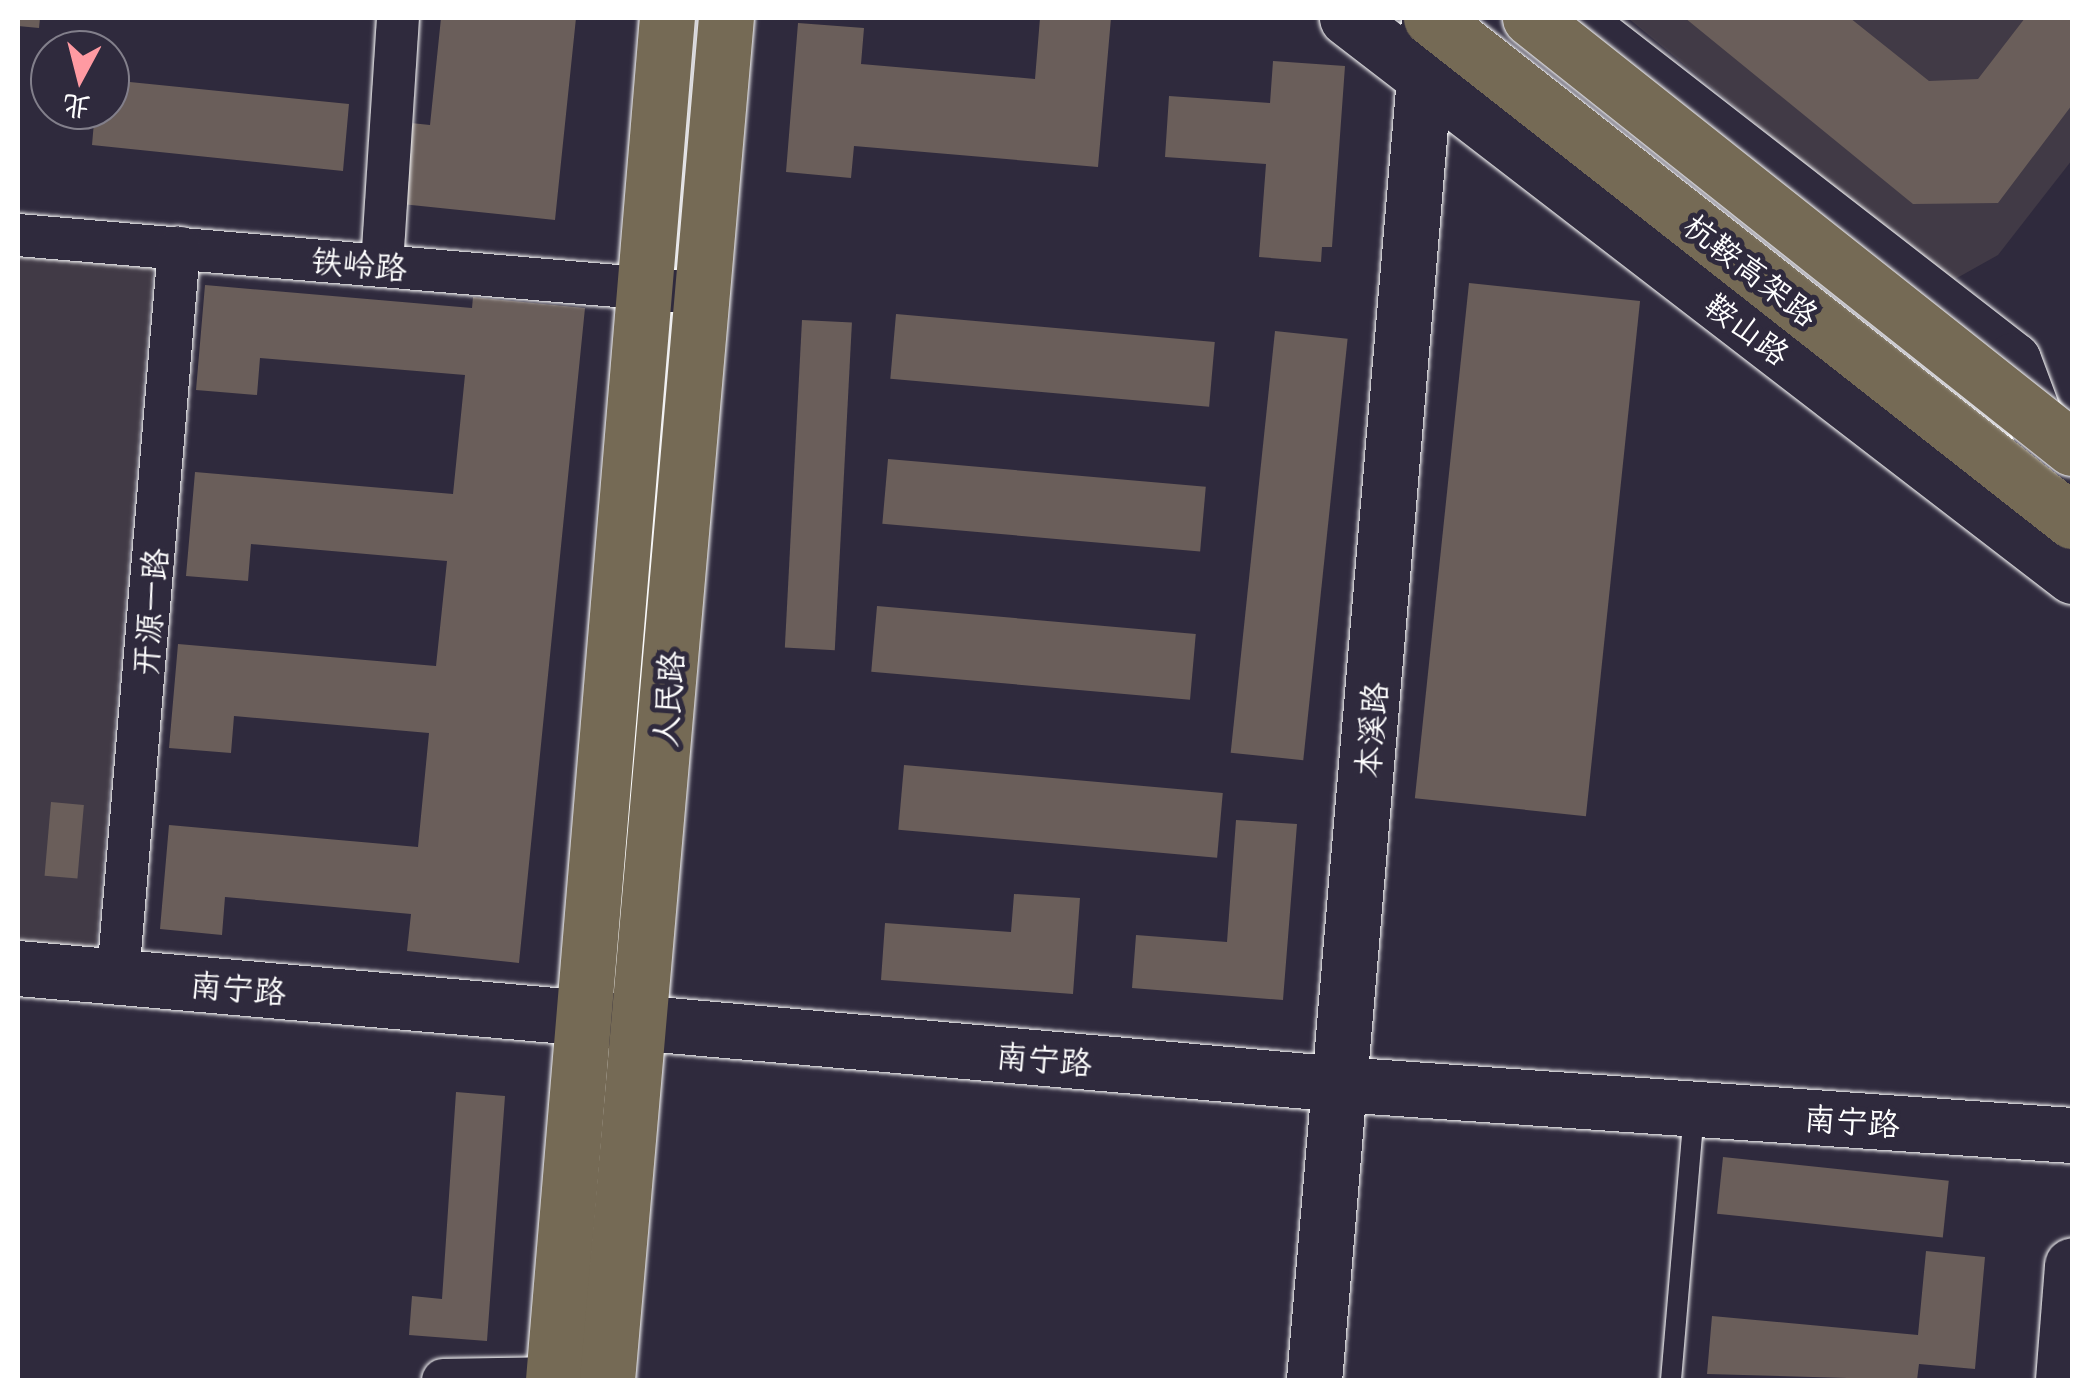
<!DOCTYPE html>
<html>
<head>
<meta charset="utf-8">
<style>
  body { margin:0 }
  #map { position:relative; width:2090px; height:1398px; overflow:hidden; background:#2f2a3d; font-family:Mali,"LXGW WenKai TC",sans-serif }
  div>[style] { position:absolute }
  .built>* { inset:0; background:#413a46 }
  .building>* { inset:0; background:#6a5e5a; transform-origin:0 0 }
  .roads { filter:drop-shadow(0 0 2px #fff) drop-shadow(0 0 2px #fff) }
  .lane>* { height:20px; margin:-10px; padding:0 10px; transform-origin:10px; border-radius:10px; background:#2f2a3d }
  .street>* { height:42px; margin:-21px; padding:0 21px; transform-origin:21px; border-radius:21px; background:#2f2a3d }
  .secondary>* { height:55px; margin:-27.5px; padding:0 27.5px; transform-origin:27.5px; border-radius:27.5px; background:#2f2a3d }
  .primary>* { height:55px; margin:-27.5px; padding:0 27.5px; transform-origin:27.5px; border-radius:27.5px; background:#756a55 }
  .highway>* { height:55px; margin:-27.5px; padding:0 27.5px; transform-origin:27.5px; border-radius:27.5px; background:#756a55 }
  .bridges { filter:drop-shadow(0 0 2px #fff) drop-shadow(0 0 2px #fff) }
  .highway-bridge>* { height:55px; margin:-27.5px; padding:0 27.5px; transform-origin:27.5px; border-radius:27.5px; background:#756a55 }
  span { translate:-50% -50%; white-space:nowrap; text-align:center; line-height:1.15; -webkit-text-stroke:10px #2f2a3d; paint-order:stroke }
  .street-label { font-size:32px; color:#fff }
  .frame { position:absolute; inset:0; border:20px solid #fff; pointer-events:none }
  .north { position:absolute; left:30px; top:30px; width:100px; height:100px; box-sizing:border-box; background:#2f2a3d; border:2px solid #827f8b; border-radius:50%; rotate:187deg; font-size:28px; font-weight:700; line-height:40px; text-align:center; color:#fff }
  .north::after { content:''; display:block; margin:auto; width:35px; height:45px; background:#ff9aa2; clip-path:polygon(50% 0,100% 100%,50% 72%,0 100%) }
</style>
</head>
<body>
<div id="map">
  <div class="built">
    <div style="clip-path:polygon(1628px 18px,2072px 18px,2072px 160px,1998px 255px,1948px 283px)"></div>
    <div style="clip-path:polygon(18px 257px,153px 268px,95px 959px,18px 953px)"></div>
  </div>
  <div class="building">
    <div style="clip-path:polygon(18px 18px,40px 18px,39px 28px,18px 26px)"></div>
    <div style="clip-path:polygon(441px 18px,576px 18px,555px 220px,392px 203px,401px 122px,430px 125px)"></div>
    <div style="clip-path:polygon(1040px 18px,1111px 18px,1098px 167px,854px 146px,851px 178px,786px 172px,798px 23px,864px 28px,861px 64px,1035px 79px)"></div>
    <div style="clip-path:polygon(1685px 18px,1850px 18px,1929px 81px,1978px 79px,2025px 18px,2072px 18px,2072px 105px,1998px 203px,1913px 204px)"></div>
    <div style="clip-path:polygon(1273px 61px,1345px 66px,1332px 247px,1322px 247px,1321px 262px,1259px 257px,1266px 164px,1165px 157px,1169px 96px,1270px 103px)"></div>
    <div style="clip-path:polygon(110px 80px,349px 104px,343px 171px,92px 145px,95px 110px,110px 110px)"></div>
    <div style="left:1469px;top:283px;width:172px;height:518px;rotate:6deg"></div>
    <div style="clip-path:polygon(205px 285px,472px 308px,473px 297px,585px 308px,519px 963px,407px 951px,411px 914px,225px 897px,222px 935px,160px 929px,169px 825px,418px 847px,429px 733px,234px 716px,231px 753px,169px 748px,178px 644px,436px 666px,447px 561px,251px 544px,248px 581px,186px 576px,195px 472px,453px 494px,465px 375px,260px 358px,257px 395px,196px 390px)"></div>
    <div style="left:896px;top:314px;width:320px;height:65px;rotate:5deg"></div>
    <div style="left:802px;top:320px;width:50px;height:328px;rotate:3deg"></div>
    <div style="left:1275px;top:331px;width:73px;height:424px;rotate:6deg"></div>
    <div style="left:888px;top:459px;width:319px;height:65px;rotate:5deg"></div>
    <div style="left:877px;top:606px;width:320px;height:66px;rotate:5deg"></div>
    <div style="left:904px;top:765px;width:320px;height:65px;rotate:5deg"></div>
    <div style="left:51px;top:802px;width:33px;height:74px;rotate:5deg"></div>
    <div style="clip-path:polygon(1236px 820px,1297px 824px,1283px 1000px,1132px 988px,1136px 935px,1227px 942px)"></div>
    <div style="clip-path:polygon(1014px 894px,1080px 898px,1073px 994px,881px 980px,885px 923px,1011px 932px)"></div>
    <div style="clip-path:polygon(456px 1092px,505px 1096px,487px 1341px,409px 1335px,412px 1296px,442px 1299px)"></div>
    <div style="left:1723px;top:1157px;width:227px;height:57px;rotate:6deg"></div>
    <div style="clip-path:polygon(1926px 1251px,1985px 1257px,1975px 1369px,1919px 1364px,1917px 1380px,1707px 1374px,1712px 1316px,1918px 1335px)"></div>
  </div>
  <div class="roads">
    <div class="lane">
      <div style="left:1671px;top:1380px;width:272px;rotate:-85.1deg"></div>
    </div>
    <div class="street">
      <div style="left:18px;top:235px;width:659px;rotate:4.87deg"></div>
      <div style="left:382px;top:265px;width:248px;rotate:-86.3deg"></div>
      <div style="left:118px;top:976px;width:731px;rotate:-85.21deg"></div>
      <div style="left:443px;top:1380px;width:110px;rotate:-1deg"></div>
    </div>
    <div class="secondary">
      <div style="left:1347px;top:18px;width:915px;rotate:37.58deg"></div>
      <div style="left:1584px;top:27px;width:543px;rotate:37.82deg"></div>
      <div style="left:2013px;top:360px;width:169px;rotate:69.5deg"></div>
      <div style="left:18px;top:968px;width:1327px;rotate:5.01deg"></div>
      <div style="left:1340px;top:1084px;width:734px;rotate:3.99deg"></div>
      <div style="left:1314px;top:1380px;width:1367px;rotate:-85.17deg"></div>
      <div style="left:2063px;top:1380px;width:115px;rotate:-85.5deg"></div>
    </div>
    <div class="primary">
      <div style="left:553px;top:1380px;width:1367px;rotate:-85.22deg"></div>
      <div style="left:607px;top:1380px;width:1367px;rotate:-85.01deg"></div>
    </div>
    <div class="highway">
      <div style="left:1431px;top:18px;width:815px;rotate:38.12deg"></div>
    </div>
  </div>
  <div class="bridges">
    <div class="highway-bridge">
      <div style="left:1530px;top:18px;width:692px;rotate:38.43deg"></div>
    </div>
  </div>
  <div class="street-label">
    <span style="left:359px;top:263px;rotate:5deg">铁岭路</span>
    <span style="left:1752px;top:269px;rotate:38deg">杭鞍高架路</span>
    <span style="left:1748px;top:328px;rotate:37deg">鞍山路</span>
    <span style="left:149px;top:612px;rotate:-85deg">开源一路</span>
    <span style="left:667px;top:699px;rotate:-86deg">人民路</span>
    <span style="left:1370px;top:730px;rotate:-85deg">本溪路</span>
    <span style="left:238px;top:987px;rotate:5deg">南宁路</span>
    <span style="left:1044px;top:1058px;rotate:5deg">南宁路</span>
    <span style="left:1852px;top:1120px;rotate:4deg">南宁路</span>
  </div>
  <div class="frame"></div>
  <div class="north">北</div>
</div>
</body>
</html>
